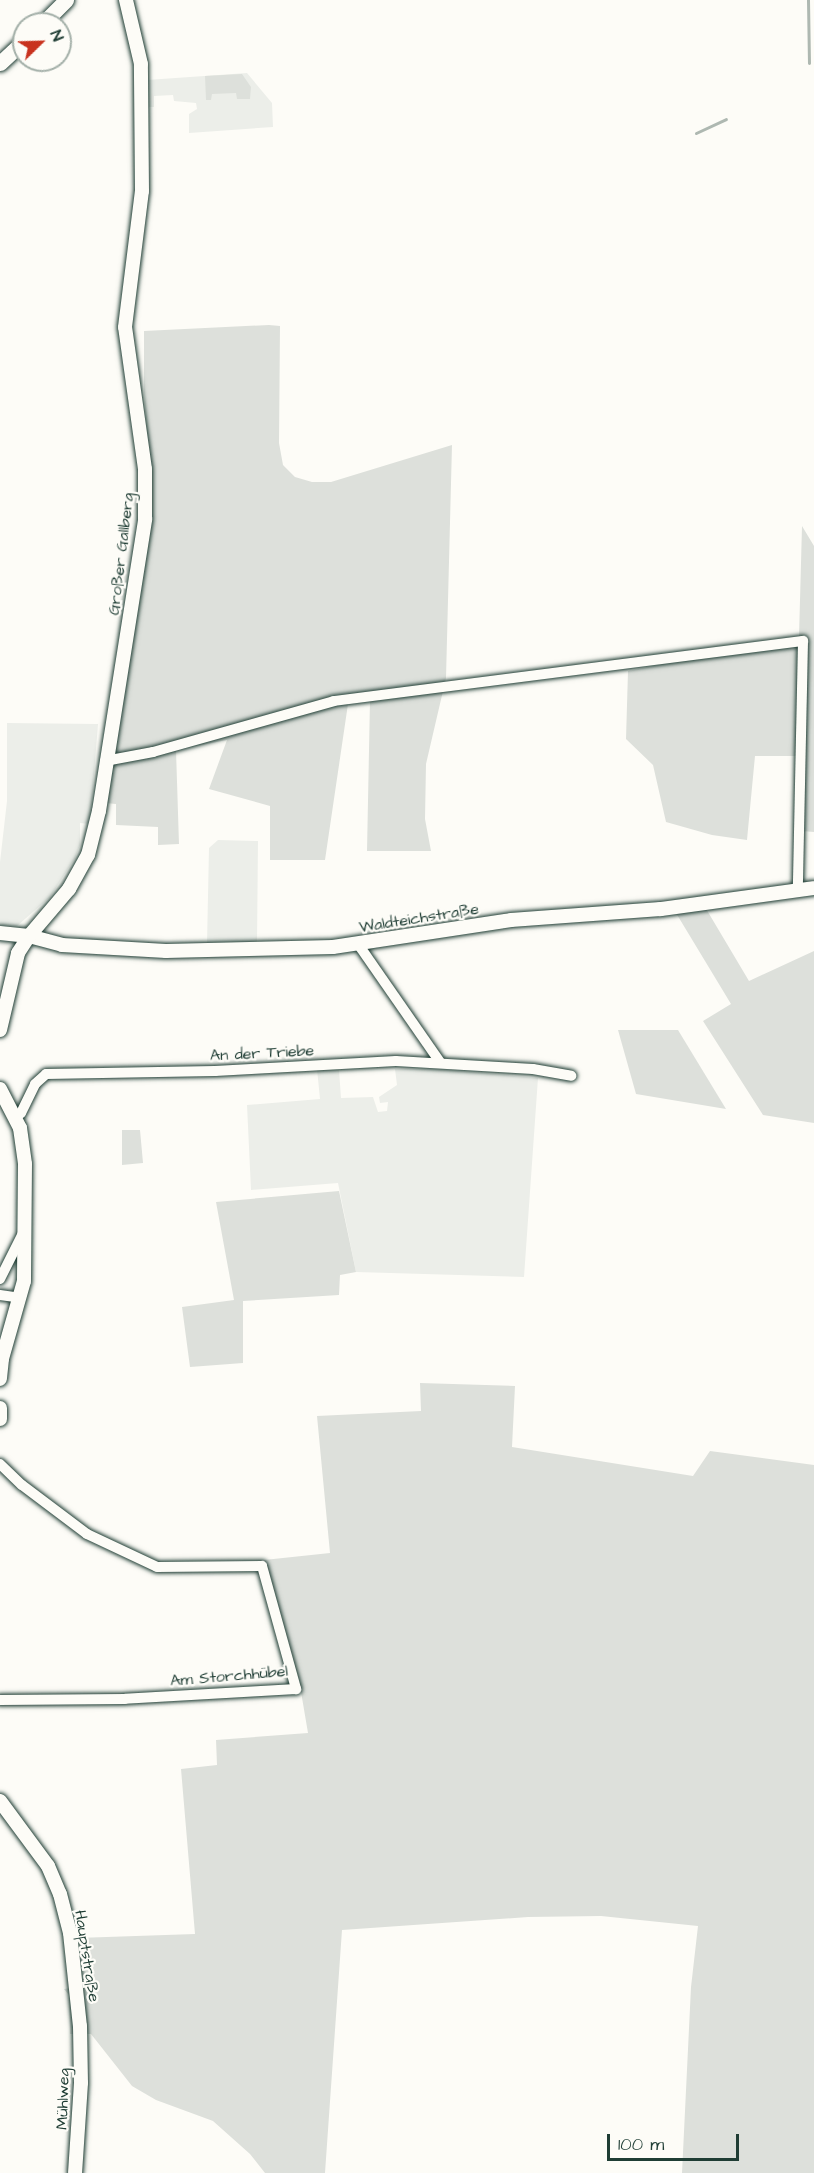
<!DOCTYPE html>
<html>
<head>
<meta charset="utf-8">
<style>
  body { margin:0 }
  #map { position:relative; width:814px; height:2173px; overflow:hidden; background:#fdfcf7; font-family:"Architects Daughter",sans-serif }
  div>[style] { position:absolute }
  .built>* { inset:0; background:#eceee9 }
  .green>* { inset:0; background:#dde0db }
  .stream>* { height:3px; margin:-1.5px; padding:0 1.5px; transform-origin:1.5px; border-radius:1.5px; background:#aeb8b1 }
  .roads { filter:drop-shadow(0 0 2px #1f3d34) drop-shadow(0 0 2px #1f3d34) }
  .minor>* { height:10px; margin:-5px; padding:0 5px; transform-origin:5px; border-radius:5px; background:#fdfcf7 }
  .tertiary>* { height:14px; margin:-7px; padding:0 7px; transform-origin:7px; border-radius:7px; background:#fdfcf7 }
  .secondary>* { height:15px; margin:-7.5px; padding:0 7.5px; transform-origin:7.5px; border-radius:7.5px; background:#fdfcf7 }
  span { translate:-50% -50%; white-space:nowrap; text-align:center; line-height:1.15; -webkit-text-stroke:4.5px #fdfcf7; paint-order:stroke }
  .street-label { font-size:16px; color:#1f3d34 }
  .north { position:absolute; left:12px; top:12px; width:60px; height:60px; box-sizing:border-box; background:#fdfcf7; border:2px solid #a4b0a9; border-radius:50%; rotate:67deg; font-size:16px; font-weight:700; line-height:24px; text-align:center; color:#1f3d34 }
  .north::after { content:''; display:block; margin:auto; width:21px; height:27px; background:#c8321e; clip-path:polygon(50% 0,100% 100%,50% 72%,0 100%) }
  .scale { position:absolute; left:607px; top:2134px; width:132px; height:27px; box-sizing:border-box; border:3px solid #1f3d34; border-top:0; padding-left:8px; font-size:18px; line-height:21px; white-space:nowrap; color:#1f3d34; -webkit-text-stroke:4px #fdfcf7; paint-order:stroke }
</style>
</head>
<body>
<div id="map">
  <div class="built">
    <div style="clip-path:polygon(247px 73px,272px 103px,273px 127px,189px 133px,189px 114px,197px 109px,196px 103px,174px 101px,173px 95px,154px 96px,154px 107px,149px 107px,147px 112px,147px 80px)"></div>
    <div style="clip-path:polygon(7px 723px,98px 724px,90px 824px,80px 823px,80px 845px,75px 858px,50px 897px,17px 926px,0 925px,0 862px,7px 801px)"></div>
    <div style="clip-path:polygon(218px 840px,258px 841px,257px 942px,207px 944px,209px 848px)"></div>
    <div style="clip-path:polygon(317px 1069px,339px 1070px,341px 1098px,373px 1097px,378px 1112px,387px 1111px,388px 1102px,380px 1103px,379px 1097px,397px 1085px,395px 1069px,435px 1069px,538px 1078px,524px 1277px,356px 1272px,338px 1183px,251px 1190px,247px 1105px,320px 1099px)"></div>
  </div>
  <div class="green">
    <div style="clip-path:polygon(242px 74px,251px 87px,250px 99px,237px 99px,236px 93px,212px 94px,211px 100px,206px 100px,205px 76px)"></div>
    <div style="clip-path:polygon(269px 325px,280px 326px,279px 443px,283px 465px,295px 477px,312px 482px,331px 482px,452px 445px,446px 678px,426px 764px,425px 819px,431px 851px,367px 851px,370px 700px,348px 704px,325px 860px,270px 860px,270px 806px,209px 789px,227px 740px,176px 750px,179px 844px,158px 845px,158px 827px,116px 825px,116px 804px,105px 803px,145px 559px,152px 495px,144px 392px,144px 331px)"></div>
    <div style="clip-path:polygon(802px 526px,814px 546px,814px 832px,802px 831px,796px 756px,755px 756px,747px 840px,712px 835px,666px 822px,653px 765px,626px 739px,628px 671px,799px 637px)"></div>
    <div style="clip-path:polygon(705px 907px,749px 981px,814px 951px,814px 1123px,763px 1115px,703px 1021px,731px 1004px,676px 913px)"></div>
    <div style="clip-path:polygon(618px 1030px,678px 1030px,726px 1109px,636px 1094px)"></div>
    <div style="clip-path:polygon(122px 1130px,140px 1130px,143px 1163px,122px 1165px)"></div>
    <div style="clip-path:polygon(339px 1191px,356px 1272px,340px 1275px,339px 1295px,243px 1301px,243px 1363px,190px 1367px,182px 1307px,234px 1300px,216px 1202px)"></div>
    <div style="clip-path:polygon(420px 1383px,515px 1386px,512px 1447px,693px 1476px,710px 1451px,814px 1465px,814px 2173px,682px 2173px,691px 1987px,698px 1926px,601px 1916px,528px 1917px,342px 1930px,325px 2173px,265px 2173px,250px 2154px,213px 2121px,156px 2100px,132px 2086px,91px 2034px,70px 2034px,69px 1995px,64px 1989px,82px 1986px,77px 1938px,195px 1934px,181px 1769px,217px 1765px,216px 1740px,308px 1733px,300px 1686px,264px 1560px,330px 1553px,317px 1416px,421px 1411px)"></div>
  </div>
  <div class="stream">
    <div style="left:808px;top:0;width:63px;rotate:89.1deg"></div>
    <div style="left:696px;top:133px;width:33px;rotate:-25deg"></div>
  </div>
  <div class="roads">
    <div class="minor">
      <div style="left:105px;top:761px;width:49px;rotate:-10.6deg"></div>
      <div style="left:153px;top:752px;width:188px;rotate:-15.7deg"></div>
      <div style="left:334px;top:701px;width:473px;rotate:-7.3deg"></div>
      <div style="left:803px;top:641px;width:248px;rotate:91.2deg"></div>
      <div style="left:358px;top:944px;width:144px;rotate:55.2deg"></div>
      <div style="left:15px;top:1117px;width:7px;rotate:-34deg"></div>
      <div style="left:21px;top:1113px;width:32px;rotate:-64deg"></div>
      <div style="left:35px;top:1084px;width:15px;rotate:-42deg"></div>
      <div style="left:46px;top:1074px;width:169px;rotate:-1deg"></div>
      <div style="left:215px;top:1071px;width:181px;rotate:-3.2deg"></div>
      <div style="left:396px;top:1061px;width:137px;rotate:3.3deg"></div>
      <div style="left:533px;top:1069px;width:39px;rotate:10deg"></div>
      <div style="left:0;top:1279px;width:54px;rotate:-63.4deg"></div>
      <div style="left:0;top:1295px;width:21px;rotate:8deg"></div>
      <div style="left:0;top:1464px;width:30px;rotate:44deg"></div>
      <div style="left:22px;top:1485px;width:81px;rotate:37deg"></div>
      <div style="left:87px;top:1534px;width:77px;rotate:25.2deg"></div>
      <div style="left:157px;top:1567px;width:105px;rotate:-0.5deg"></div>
      <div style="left:262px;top:1566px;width:128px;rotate:74.5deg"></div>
      <div style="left:296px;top:1689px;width:171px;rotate:176.7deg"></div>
      <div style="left:125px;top:1699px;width:125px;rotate:179.5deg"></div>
    </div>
    <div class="tertiary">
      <div style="left:0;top:933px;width:29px;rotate:6deg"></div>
      <div style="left:29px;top:936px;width:34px;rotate:15deg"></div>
      <div style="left:62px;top:945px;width:104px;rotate:3.3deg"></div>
      <div style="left:166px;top:951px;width:167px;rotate:-1.4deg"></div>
      <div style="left:333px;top:947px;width:180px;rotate:-8.6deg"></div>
      <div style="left:511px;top:920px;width:150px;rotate:-4.2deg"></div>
      <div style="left:661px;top:909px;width:154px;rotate:-7.8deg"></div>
      <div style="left:0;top:1030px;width:79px;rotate:-76.8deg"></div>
      <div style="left:18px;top:953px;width:20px;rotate:-57deg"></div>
      <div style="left:29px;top:936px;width:62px;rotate:-49.6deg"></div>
      <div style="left:69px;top:889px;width:39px;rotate:-61deg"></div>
      <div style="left:88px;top:855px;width:45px;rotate:-76deg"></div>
      <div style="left:99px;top:811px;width:296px;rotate:-81deg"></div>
      <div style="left:145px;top:519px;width:50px;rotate:-90deg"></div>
      <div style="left:145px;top:469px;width:143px;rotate:-98deg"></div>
      <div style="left:125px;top:327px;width:137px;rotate:-82.9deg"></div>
      <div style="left:142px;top:191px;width:127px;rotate:-90.5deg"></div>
      <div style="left:141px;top:64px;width:66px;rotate:-103.2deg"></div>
      <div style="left:0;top:1089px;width:44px;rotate:62.9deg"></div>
      <div style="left:20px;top:1128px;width:36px;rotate:82deg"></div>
      <div style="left:25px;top:1164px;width:117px;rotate:90.5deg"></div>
      <div style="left:24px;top:1281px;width:81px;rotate:105.8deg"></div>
      <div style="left:2px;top:1359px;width:20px;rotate:96deg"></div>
      <div style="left:0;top:1408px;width:11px;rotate:90deg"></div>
      <div style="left:0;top:1801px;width:81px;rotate:53.6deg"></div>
      <div style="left:48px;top:1866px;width:30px;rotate:67deg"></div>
      <div style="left:60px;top:1894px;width:40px;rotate:75.6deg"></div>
      <div style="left:70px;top:1933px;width:94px;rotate:83.9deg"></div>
      <div style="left:80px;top:2026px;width:57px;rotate:89deg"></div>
      <div style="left:81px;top:2083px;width:90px;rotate:93.8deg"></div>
    </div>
    <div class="secondary">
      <div style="left:42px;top:24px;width:34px;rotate:-45deg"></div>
      <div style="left:0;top:63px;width:33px;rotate:-43deg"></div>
    </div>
  </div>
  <div class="street-label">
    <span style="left:121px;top:554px;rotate:-83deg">Großer Gallberg</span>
    <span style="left:419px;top:918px;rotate:-9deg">Waldteichstraße</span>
    <span style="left:262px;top:1053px;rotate:-3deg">An der Triebe</span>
    <span style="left:229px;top:1676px;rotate:-5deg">Am Storchhübel</span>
    <span style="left:87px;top:1956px;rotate:81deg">Hauptstraße</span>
    <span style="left:63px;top:2099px;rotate:-88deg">Mühlweg</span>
  </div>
  <div class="north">N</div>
  <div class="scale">100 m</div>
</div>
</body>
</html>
